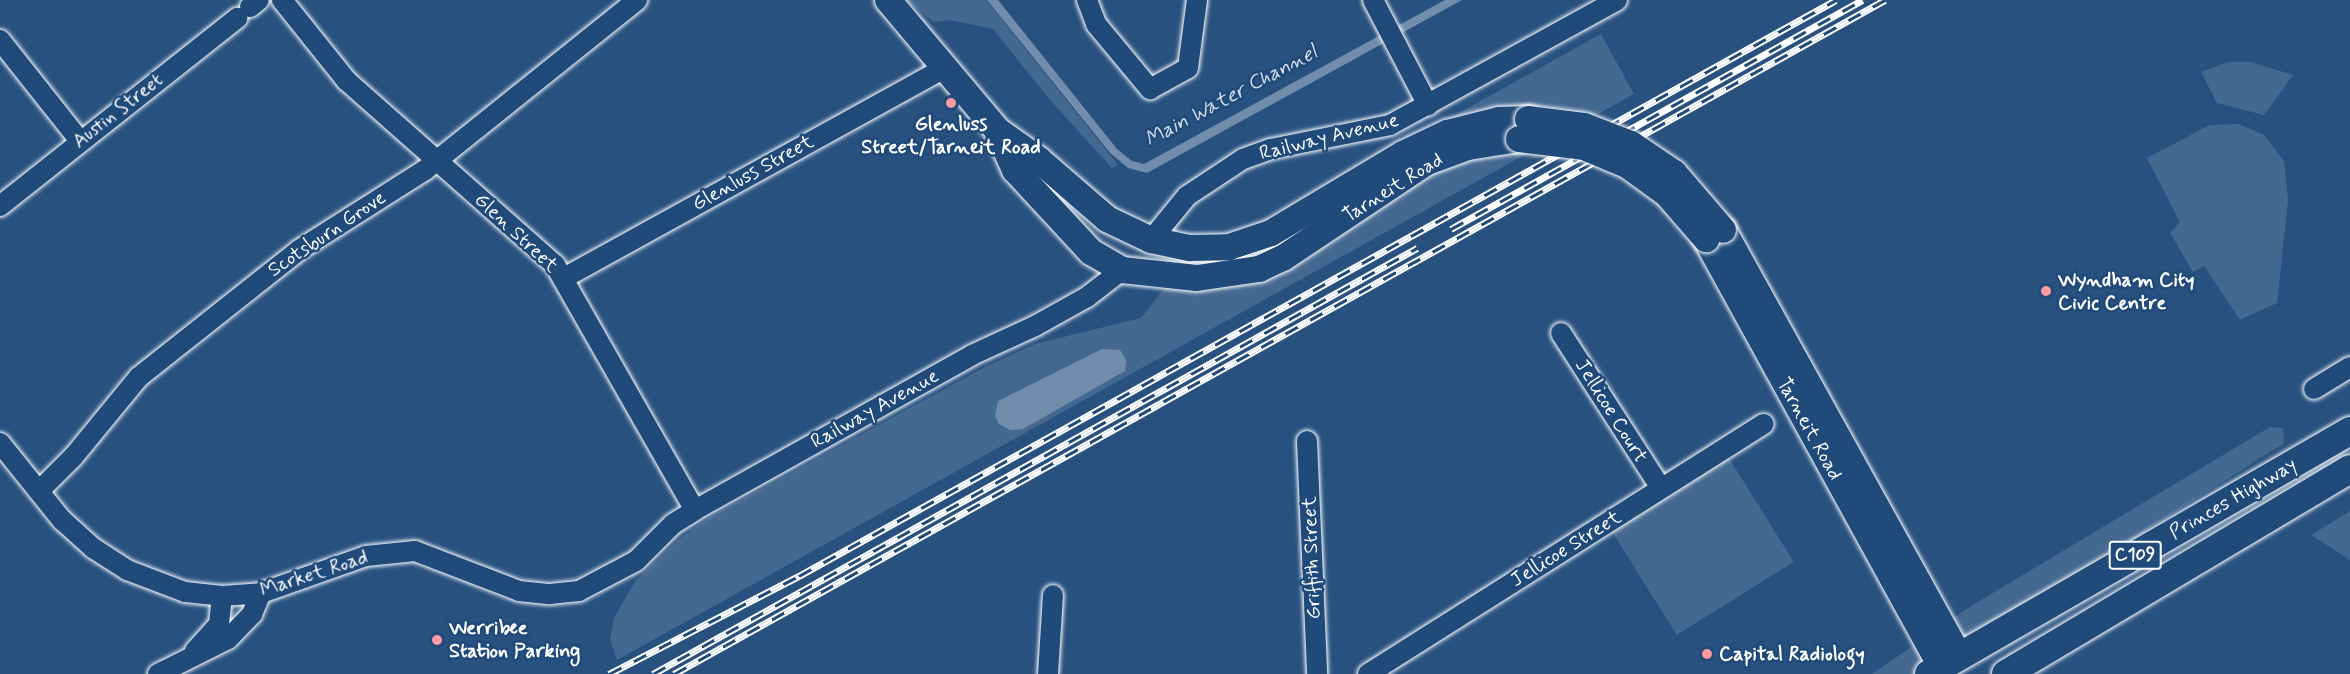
<!DOCTYPE html>
<html>
<head>
<meta charset="utf-8">
<style>
  body { margin:0 }
  #map { position:relative; width:2350px; height:674px; overflow:hidden; background:#28517f; font-family:Mynerve,sans-serif }
  div>[style] { position:absolute }
  .green>* { inset:0; background:#446890; transform-origin:0 0 }
  .water>* { inset:0; background:#718dab }
  .roads { filter:drop-shadow(0 0 2px #fff) drop-shadow(0 0 2px #fff) }
  .minor>* { height:20px; margin:-10px; padding:0 10px; transform-origin:10px; border-radius:10px; background:#1f4a7a }
  .major>* { height:26px; margin:-13px; padding:0 13px; transform-origin:13px; border-radius:13px; background:#1f4a7a }
  .highway>* { height:28px; margin:-14px; padding:0 14px; transform-origin:14px; border-radius:14px; background:#1f4a7a }
  .rail>* { height:7px; margin-top:-3.5px; transform-origin:0; background:repeating-linear-gradient(90deg,#1f4a7a 0 14px,#fff 0 28px); box-sizing:border-box; border-block:2px solid #fff }
  .bridges { filter:drop-shadow(0 0 2px #fff) drop-shadow(0 0 2px #fff) }
  .major-bridge>* { height:26px; margin:-13px; padding:0 13px; transform-origin:13px; border-radius:13px; background:#1f4a7a }
  .dots>* { width:16px; height:16px; translate:-50% -50%; box-sizing:border-box; border:3px solid #1f4a7a; border-radius:50% }
  span { translate:-50% -50%; white-space:nowrap; text-align:center; line-height:1.15; -webkit-text-stroke:5px #1f4a7a; paint-order:stroke }
  .shield-label span { padding:2px 4px; background:#1f4a7a; border:2px solid; border-radius:4px; -webkit-text-stroke-width:0 }
  .shield-label { font-size:18px; color:#fff; font-weight:700 }
  .street-label { font-size:20px; color:#fff }
  .poi-label { font-size:20px; color:#fff; font-weight:700 }
  .left { translate:0 -50%; text-align:left }
  .water-label { font-size:21px; color:#d4dde6; font-style:italic }
</style>
</head>
<body>
<div id="map">
  <div class="green">
    <div style="clip-path:polygon(906px 0,986px 0,1118px 165px,1112px 168px,1050px 100px,993px 29px,949px 20px,934px 22px)"></div>
    <div style="clip-path:polygon(1601px 34px,1634px 94px,617px 660px,610px 640px,614px 618px,636px 580px,678px 540px,707px 519px,987px 366px,1035px 344px,1141px 318px,1173px 277px,1194px 260px)"></div>
    <div style="clip-path:polygon(2228px 62px,2251px 62px,2293px 75px,2264px 115px,2217px 103px,2201px 72px)"></div>
    <div style="clip-path:polygon(2239px 124px,2264px 135px,2284px 161px,2288px 201px,2277px 303px,2240px 320px,2204px 266px,2193px 272px,2170px 233px,2180px 222px,2147px 158px,2210px 125px)"></div>
    <div style="clip-path:polygon(2270px 427px,2283px 428px,2284px 443px,1920px 674px,1872px 674px,1971px 606px)"></div>
    <div style="left:1727px;top:455px;width:126px;height:138px;rotate:58deg"></div>
    <div style="clip-path:polygon(2350px 511px,2350px 560px,2311px 535px)"></div>
  </div>
  <div class="water">
    <div style="clip-path:polygon(987px 0,998px 0,1117px 149px,1132px 161px,1144px 164px,1445px 0,1462px 0,1147px 173px,1128px 168px,1110px 153px)"></div>
    <div style="clip-path:polygon(1102px 349px,1120px 350px,1126px 360px,1125px 371px,1023px 429px,1010px 430px,999px 424px,995px 416px,998px 401px)"></div>
  </div>
  <div class="roads">
    <div class="minor">
      <div style="left:282px;top:0;width:104px;rotate:51.3deg"></div>
      <div style="left:347px;top:81px;width:278px;rotate:41.5deg"></div>
      <div style="left:555px;top:265px;width:282px;rotate:60.3deg"></div>
      <div style="left:1087px;top:0;width:26px;rotate:69deg"></div>
      <div style="left:1096px;top:24px;width:85px;rotate:50.3deg"></div>
      <div style="left:1150px;top:89px;width:43px;rotate:-28.9deg"></div>
      <div style="left:1188px;top:68px;width:69px;rotate:-82.5deg"></div>
      <div style="left:1373px;top:0;width:119px;rotate:62.4deg"></div>
      <div style="left:250px;top:7px;width:11px;rotate:-38deg"></div>
      <div style="left:0;top:40px;width:129px;rotate:51.6deg"></div>
      <div style="left:0;top:206px;width:303px;rotate:-38.4deg"></div>
      <div style="left:1151px;top:240px;width:57px;rotate:-50.7deg"></div>
      <div style="left:1187px;top:196px;width:67px;rotate:-33.5deg"></div>
      <div style="left:1243px;top:159px;width:30px;rotate:-20deg"></div>
      <div style="left:1271px;top:149px;width:121px;rotate:-11.4deg"></div>
      <div style="left:1390px;top:125px;width:259px;rotate:-28.8deg"></div>
      <div style="left:564px;top:278px;width:433px;rotate:-28.9deg"></div>
      <div style="left:1561px;top:333px;width:184px;rotate:57.2deg"></div>
      <div style="left:2314px;top:389px;width:42px;rotate:-31.4deg"></div>
      <div style="left:1307px;top:441px;width:233px;rotate:87.5deg"></div>
      <div style="left:0;top:443px;width:99px;rotate:51.2deg"></div>
      <div style="left:62px;top:520px;width:42px;rotate:42.1deg"></div>
      <div style="left:93px;top:548px;width:40px;rotate:32.9deg"></div>
      <div style="left:127px;top:570px;width:62px;rotate:20.8deg"></div>
      <div style="left:185px;top:592px;width:37px;rotate:6deg"></div>
      <div style="left:222px;top:596px;width:39px;rotate:-4deg"></div>
      <div style="left:261px;top:593px;width:111px;rotate:-19.4deg"></div>
      <div style="left:366px;top:556px;width:49px;rotate:-5.8deg"></div>
      <div style="left:415px;top:551px;width:111px;rotate:21deg"></div>
      <div style="left:519px;top:591px;width:31px;rotate:6deg"></div>
      <div style="left:550px;top:594px;width:29px;rotate:-6deg"></div>
      <div style="left:579px;top:591px;width:64px;rotate:-27.8deg"></div>
      <div style="left:636px;top:561px;width:52px;rotate:-45deg"></div>
      <div style="left:673px;top:524px;width:26px;rotate:-32deg"></div>
      <div style="left:695px;top:510px;width:317px;rotate:-29.2deg"></div>
      <div style="left:972px;top:355px;width:69px;rotate:-24.7deg"></div>
      <div style="left:1035px;top:326px;width:60px;rotate:-29.1deg"></div>
      <div style="left:1087px;top:297px;width:44px;rotate:-37.6deg"></div>
      <div style="left:39px;top:491px;width:49px;rotate:-45deg"></div>
      <div style="left:74px;top:456px;width:102px;rotate:-50.6deg"></div>
      <div style="left:139px;top:377px;width:204px;rotate:-38.4deg"></div>
      <div style="left:299px;top:250px;width:149px;rotate:-32.4deg"></div>
      <div style="left:425px;top:170px;width:272px;rotate:-38.7deg"></div>
      <div style="left:195px;top:651px;width:36px;rotate:-48deg"></div>
      <div style="left:219px;top:624px;width:28px;rotate:-84deg"></div>
      <div style="left:158px;top:674px;width:78px;rotate:-26.6deg"></div>
      <div style="left:228px;top:639px;width:35px;rotate:-46deg"></div>
      <div style="left:252px;top:614px;width:23px;rotate:-67deg"></div>
      <div style="left:1048px;top:674px;width:79px;rotate:-86.4deg"></div>
      <div style="left:1368px;top:674px;width:468px;rotate:-32.3deg"></div>
    </div>
    <div class="major">
      <div style="left:888px;top:0;width:170px;rotate:50deg"></div>
      <div style="left:997px;top:130px;width:52px;rotate:35.5deg"></div>
      <div style="left:1039px;top:160px;width:90px;rotate:40.9deg"></div>
      <div style="left:1107px;top:219px;width:49px;rotate:25.5deg"></div>
      <div style="left:1151px;top:240px;width:40px;rotate:12deg"></div>
      <div style="left:1190px;top:248px;width:39px;rotate:-1deg"></div>
      <div style="left:1229px;top:247px;width:44px;rotate:-18.4deg"></div>
      <div style="left:1271px;top:233px;width:154px;rotate:-30.9deg"></div>
      <div style="left:1403px;top:154px;width:49px;rotate:-25.5deg"></div>
      <div style="left:1447px;top:133px;width:54px;rotate:-14deg"></div>
      <div style="left:1499px;top:120px;width:29px;rotate:-2deg"></div>
      <div style="left:997px;top:130px;width:44px;rotate:65.8deg"></div>
      <div style="left:1015px;top:170px;width:112px;rotate:47.2deg"></div>
      <div style="left:1091px;top:252px;width:36px;rotate:30deg"></div>
      <div style="left:1122px;top:270px;width:75px;rotate:6.1deg"></div>
      <div style="left:1197px;top:278px;width:63px;rotate:-8.3deg"></div>
      <div style="left:1259px;top:269px;width:26px;rotate:-25deg"></div>
      <div style="left:1283px;top:258px;width:173px;rotate:-33.7deg"></div>
      <div style="left:1427px;top:162px;width:44px;rotate:-20.1deg"></div>
      <div style="left:1468px;top:147px;width:52px;rotate:-8.9deg"></div>
      <div style="left:1723px;top:230px;width:486px;rotate:61deg"></div>
      <div style="left:1706px;top:239px;width:487px;rotate:61.2deg"></div>
    </div>
    <div class="highway">
      <div style="left:1929px;top:674px;width:486px;rotate:-30deg"></div>
      <div style="left:2006px;top:674px;width:400px;rotate:-30.8deg"></div>
    </div>
  </div>
  <div class="rail">
    <div style="left:1451px;top:229px;width:471px;rotate:-29.1deg"></div>
    <div style="left:609px;top:674px;width:214px;rotate:-27.3deg"></div>
    <div style="left:799px;top:576px;width:1186px;rotate:-29.05deg"></div>
    <div style="left:653px;top:674px;width:875px;rotate:-29.14deg"></div>
    <div style="left:674px;top:674px;width:1386px;rotate:-29.1deg"></div>
  </div>
  <div class="bridges">
    <div class="major-bridge">
      <div style="left:1528px;top:119px;width:56px;rotate:7.1deg"></div>
      <div style="left:1584px;top:126px;width:50px;rotate:21deg"></div>
      <div style="left:1631px;top:144px;width:52px;rotate:34deg"></div>
      <div style="left:1674px;top:173px;width:75px;rotate:49.3deg"></div>
      <div style="left:1519px;top:139px;width:65px;rotate:7deg"></div>
      <div style="left:1584px;top:147px;width:47px;rotate:22.7deg"></div>
      <div style="left:1627px;top:165px;width:49px;rotate:35.9deg"></div>
      <div style="left:1667px;top:194px;width:60px;rotate:49.1deg"></div>
    </div>
  </div>
  <div class="dots">
    <div style="left:951px;top:103px;background:#ff9aa2"></div>
    <div style="left:2046px;top:291px;background:#ff9aa2"></div>
    <div style="left:437px;top:640px;background:#ff9aa2"></div>
    <div style="left:1707px;top:654px;background:#ff9aa2"></div>
  </div>
  <div class="shield-label">
    <span style="left:2135px;top:555px">C109</span>
  </div>
  <div class="street-label">
    <span style="left:118px;top:111px;rotate:-38deg">Austin Street</span>
    <span style="left:1329px;top:137px;rotate:-14deg">Railway Avenue</span>
    <span style="left:753px;top:173px;rotate:-29deg">Glenluss Street</span>
    <span style="left:1393px;top:188px;rotate:-32deg">Tarneit Road</span>
    <span style="left:516px;top:233px;rotate:43deg">Glen Street</span>
    <span style="left:327px;top:234px;rotate:-34deg">Scotsburn Grove</span>
    <span style="left:875px;top:409px;rotate:-29deg">Railway Avenue</span>
    <span style="left:1611px;top:411px;rotate:58deg">Jellicoe Court</span>
    <span style="left:1809px;top:429px;rotate:61deg">Tarneit Road</span>
    <span style="left:2233px;top:499px;rotate:-30deg">Princes Highway</span>
    <span style="left:1566px;top:549px;rotate:-32deg">Jellicoe Street</span>
    <span style="left:1312px;top:558px;rotate:-92deg">Griffith Street</span>
    <span style="left:314px;top:574px;rotate:-18deg">Market Road</span>
  </div>
  <div class="poi-label">
    <span style="left:951px;top:136px">Glenluss<br>Street/Tarneit Road</span>
    <span class="left" style="left:2058px;top:292px">Wyndham City<br>Civic Centre</span>
    <span class="left" style="left:449px;top:640px">Werribee<br>Station Parking</span>
    <span class="left" style="left:1719px;top:654px">Capital Radiology</span>
  </div>
  <div class="water-label">
    <span style="left:1231px;top:96px;rotate:-28deg">Main Water Channel</span>
  </div>
</div>
</body>
</html>
